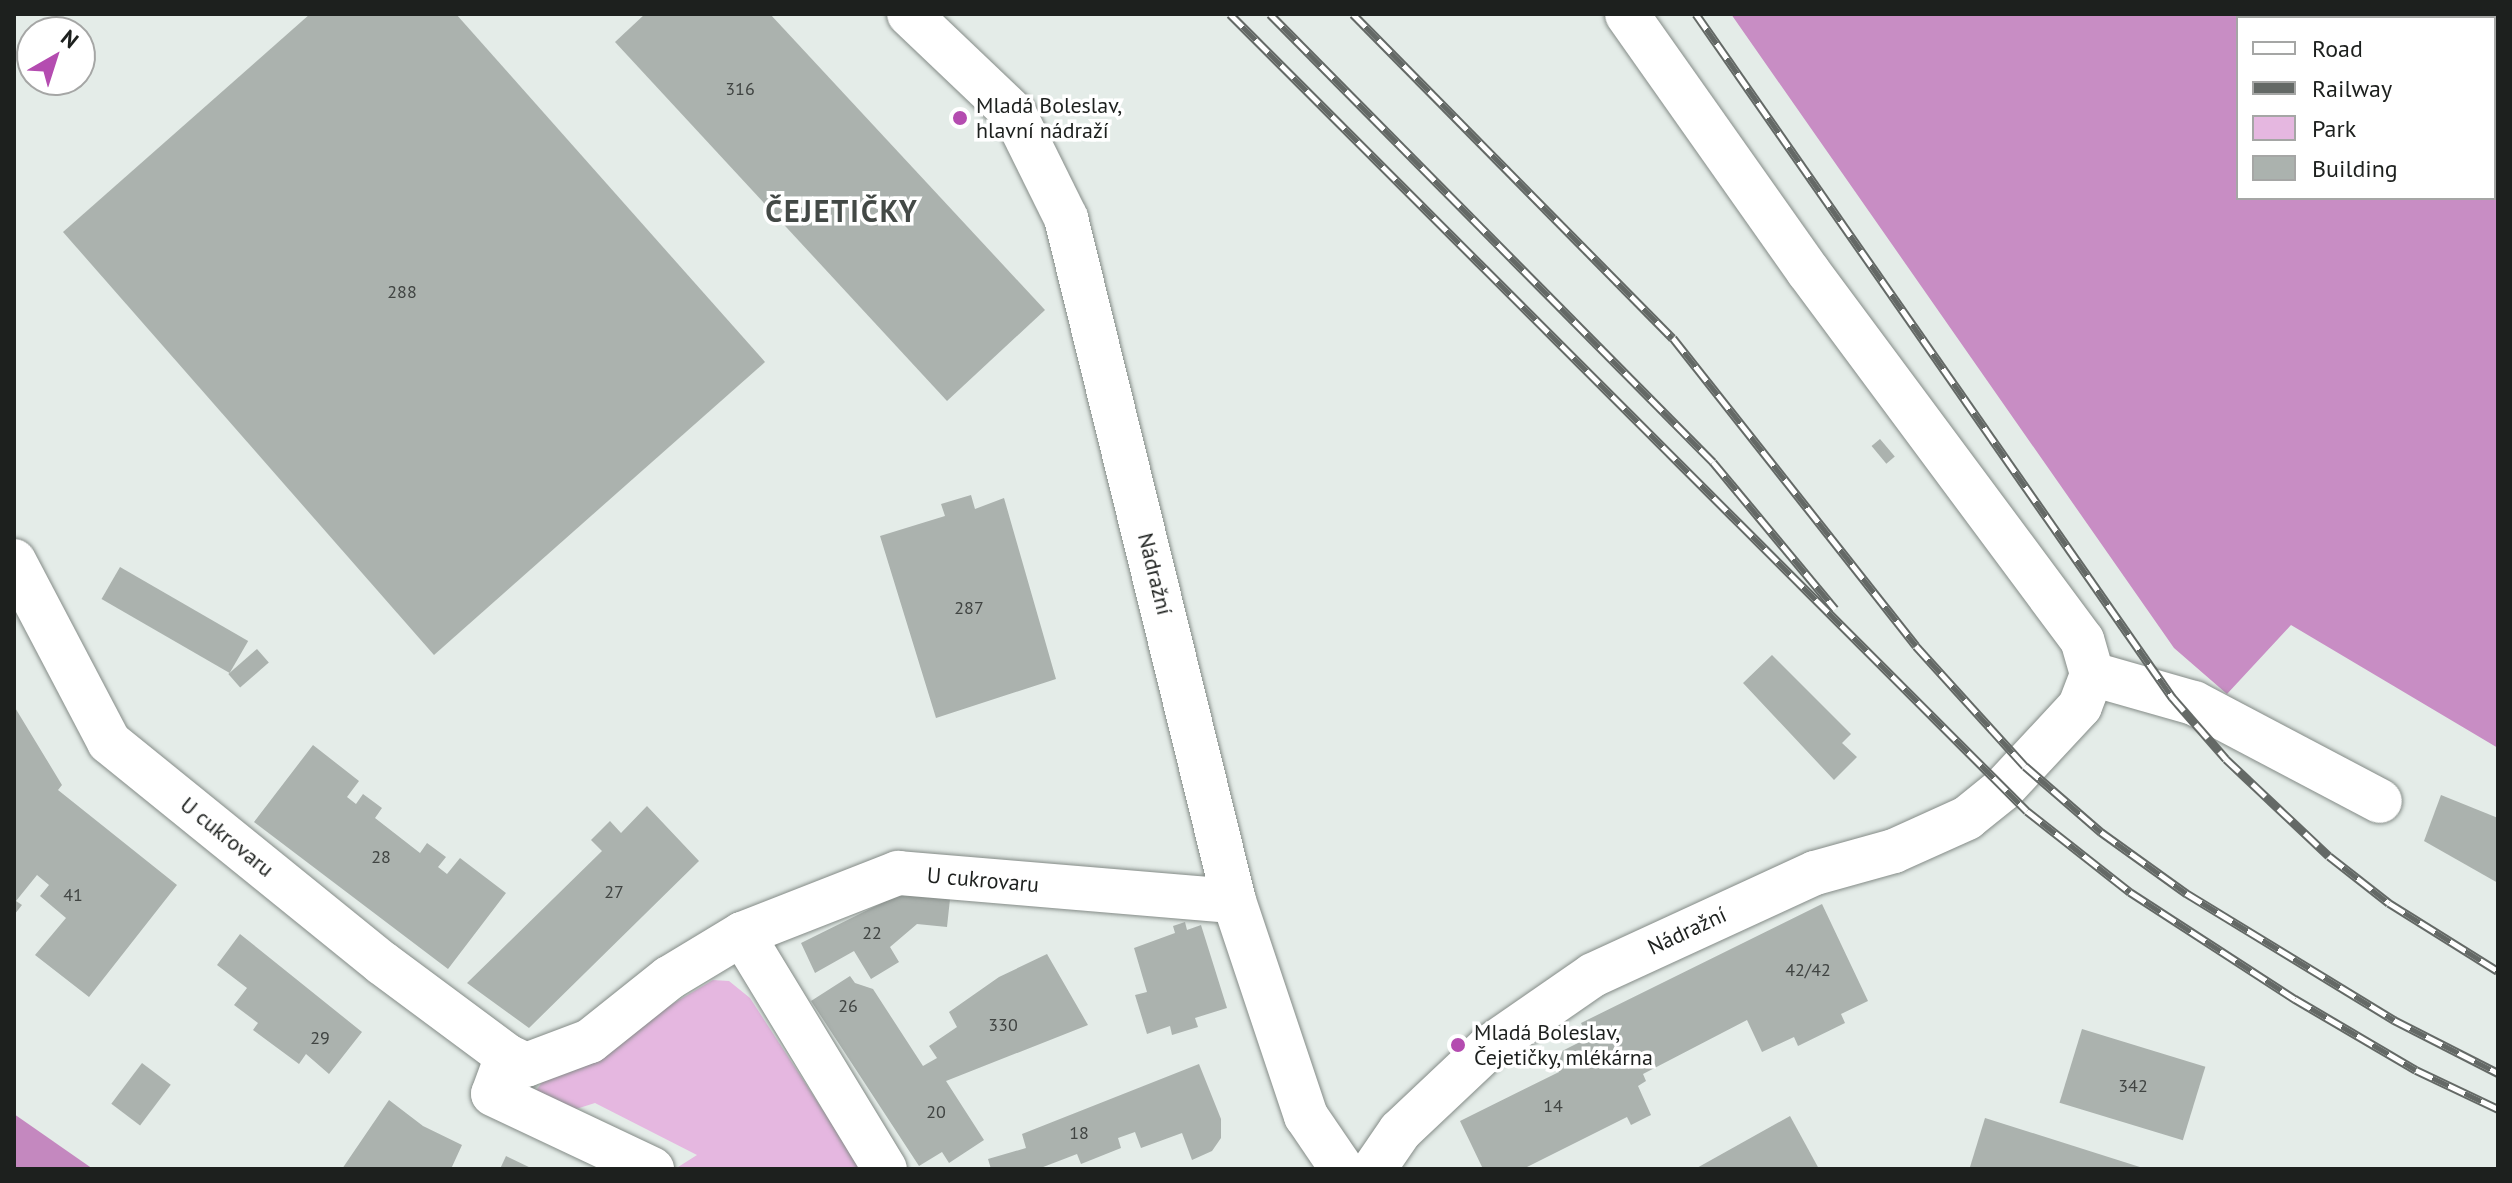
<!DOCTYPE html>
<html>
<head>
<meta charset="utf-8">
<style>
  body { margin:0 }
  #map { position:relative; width:2512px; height:1183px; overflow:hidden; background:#e4ece8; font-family:"PT Sans",sans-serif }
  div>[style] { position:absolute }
  .green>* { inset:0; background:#e5b7e0 }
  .forest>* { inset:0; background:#c88dc4 }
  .water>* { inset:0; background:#c488bf }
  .building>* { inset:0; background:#abb2ae; transform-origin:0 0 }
  .roads { filter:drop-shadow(0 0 2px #848b87) drop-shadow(0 0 2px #848b87) }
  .minor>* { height:44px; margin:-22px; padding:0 22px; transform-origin:22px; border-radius:22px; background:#fff }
  .rail>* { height:9px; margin-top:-4.5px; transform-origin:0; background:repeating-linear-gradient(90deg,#fff 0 18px,#646966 0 36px); box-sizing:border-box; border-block:2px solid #646966 }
  .dots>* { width:22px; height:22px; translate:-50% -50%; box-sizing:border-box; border:4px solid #fff; border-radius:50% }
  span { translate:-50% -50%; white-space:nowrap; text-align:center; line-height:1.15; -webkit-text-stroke:7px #fff; paint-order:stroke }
  .number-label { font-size:18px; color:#404442 }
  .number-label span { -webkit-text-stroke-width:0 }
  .poi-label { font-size:22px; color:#1d201e }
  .left { translate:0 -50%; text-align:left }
  .street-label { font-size:22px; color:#1d201e }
  .district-label { font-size:30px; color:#434946; font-weight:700; letter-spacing:2px }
  .frame { position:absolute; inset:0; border:16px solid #1d201e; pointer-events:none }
  .legend { position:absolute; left:2236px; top:16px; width:260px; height:184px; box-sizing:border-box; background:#fff; border:2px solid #a5a6a5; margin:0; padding:10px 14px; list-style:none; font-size:24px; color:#1d201e }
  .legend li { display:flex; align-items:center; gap:16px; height:40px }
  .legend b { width:40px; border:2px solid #a5a6a5 }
  .north { position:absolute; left:16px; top:16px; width:80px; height:80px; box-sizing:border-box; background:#fff; border:2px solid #a5a6a5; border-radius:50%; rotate:39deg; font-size:22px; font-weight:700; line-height:32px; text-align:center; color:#1d201e }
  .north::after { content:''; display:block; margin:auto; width:28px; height:36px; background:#b44cb0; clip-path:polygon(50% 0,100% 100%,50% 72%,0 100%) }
</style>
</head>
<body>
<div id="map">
  <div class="green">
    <div style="clip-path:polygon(713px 980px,729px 981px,750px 998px,861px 1169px,675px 1169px,697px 1155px,595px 1103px,557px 1115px,535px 1092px,543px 1081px,606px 1055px,652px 1016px)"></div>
  </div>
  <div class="forest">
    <div style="clip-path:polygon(evenodd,1731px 14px,2498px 14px,2498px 748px,2291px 625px,2227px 694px,2174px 648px,1731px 14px,2238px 18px,2494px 18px,2494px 198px,2238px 198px,2238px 18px)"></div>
  </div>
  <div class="water">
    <div style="clip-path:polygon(14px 1114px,93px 1169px,14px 1169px)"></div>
  </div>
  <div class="building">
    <div style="clip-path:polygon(310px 14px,456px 14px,765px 362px,434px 655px,63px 232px)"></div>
    <div style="clip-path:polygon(645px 14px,770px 14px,1045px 310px,947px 401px,615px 42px)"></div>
    <div style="left:1880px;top:439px;width:23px;height:11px;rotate:50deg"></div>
    <div style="clip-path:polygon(971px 495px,975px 509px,1004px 498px,1056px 679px,936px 718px,880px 536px,945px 516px,941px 504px)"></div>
    <div style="left:120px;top:567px;width:148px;height:37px;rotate:30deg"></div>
    <div style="left:257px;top:649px;width:18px;height:38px;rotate:49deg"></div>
    <div style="clip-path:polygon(1772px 655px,1851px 734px,1842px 743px,1857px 757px,1834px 780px,1743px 683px)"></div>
    <div style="clip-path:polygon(14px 706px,62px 785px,58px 790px,177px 885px,89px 997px,35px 955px,66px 918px,40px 896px,49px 885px,37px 875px,16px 901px,22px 905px,14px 915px)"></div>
    <div style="clip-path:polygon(313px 745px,359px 781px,347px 797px,356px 804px,363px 794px,382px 808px,375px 818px,420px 853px,427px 843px,446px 857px,438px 867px,447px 874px,460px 858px,506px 893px,448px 969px,254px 822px)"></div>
    <div style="clip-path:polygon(2441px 795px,2498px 818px,2498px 883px,2424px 841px)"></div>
    <div style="clip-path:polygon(647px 806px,699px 861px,529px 1028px,467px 983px,602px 851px,591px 840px,610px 821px,621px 833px)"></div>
    <div style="clip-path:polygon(900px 894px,950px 899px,947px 927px,917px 924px,890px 947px,899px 962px,871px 979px,854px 951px,815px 973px,801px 943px)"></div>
    <div style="clip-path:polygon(1822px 904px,1868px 1001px,1841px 1014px,1845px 1023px,1798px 1046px,1794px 1037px,1762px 1052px,1747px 1020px,1643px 1074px,1646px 1081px,1638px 1086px,1651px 1115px,1631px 1125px,1627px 1117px,1523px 1169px,1483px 1169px,1460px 1121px,1559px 1072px,1552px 1056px,1588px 1038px,1581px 1023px)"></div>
    <div style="clip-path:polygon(1185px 922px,1187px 930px,1201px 925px,1227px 1008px,1195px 1018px,1198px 1027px,1172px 1035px,1170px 1026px,1147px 1034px,1135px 995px,1147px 992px,1134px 948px,1175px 933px,1173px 926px)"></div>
    <div style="clip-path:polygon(240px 934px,362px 1032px,329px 1074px,306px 1054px,299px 1064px,253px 1030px,258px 1023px,234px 1005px,247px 988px,217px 965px)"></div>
    <div style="clip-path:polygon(1047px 954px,1088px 1025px,946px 1081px,984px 1140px,949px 1163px,942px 1152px,919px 1166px,811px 1001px,850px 976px,855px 983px,873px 989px,923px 1066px,937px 1058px,929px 1046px,957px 1027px,949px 1012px,999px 977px)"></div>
    <div style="left:2082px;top:1029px;width:129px;height:77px;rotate:17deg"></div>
    <div style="left:142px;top:1063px;width:36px;height:51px;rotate:37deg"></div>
    <div style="clip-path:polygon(1199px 1064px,1221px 1119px,1221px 1138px,1212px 1151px,1192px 1160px,1182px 1133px,1141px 1148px,1135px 1132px,1118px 1138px,1121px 1148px,1081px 1164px,1077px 1154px,1038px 1169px,991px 1169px,988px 1159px,1026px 1148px,1022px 1134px)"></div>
    <div style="clip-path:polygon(389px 1100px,423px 1126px,462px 1145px,451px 1169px,342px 1169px)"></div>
    <div style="clip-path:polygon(1790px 1116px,1819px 1169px,1695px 1169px)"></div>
    <div style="clip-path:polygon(1985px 1118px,2143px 1168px,2143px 1169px,1970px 1167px)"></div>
    <div style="clip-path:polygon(506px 1156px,533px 1169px,500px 1169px)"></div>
  </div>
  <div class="roads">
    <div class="minor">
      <div style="left:909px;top:14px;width:146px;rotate:43.6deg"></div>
      <div style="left:1015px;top:115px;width:115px;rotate:63.7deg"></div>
      <div style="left:1066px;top:218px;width:703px;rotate:76.18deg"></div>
      <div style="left:1234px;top:901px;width:227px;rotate:71.5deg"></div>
      <div style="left:1306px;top:1116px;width:64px;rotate:55.8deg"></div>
      <div style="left:14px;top:561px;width:204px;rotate:62.3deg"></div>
      <div style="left:109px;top:742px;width:351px;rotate:39deg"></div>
      <div style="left:382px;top:963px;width:156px;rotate:36.6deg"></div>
      <div style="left:507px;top:1056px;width:21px;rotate:25deg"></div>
      <div style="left:526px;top:1065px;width:68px;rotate:-20.6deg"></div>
      <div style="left:590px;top:1041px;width:101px;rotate:-38.6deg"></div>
      <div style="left:669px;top:978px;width:85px;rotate:-31.1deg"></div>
      <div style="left:742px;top:934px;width:275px;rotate:58.7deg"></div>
      <div style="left:2092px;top:674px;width:106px;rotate:15.9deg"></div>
      <div style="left:2194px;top:703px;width:210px;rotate:27.8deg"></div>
      <div style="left:742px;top:934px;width:168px;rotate:-21.4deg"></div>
      <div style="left:898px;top:873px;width:337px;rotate:4.8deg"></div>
      <div style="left:507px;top:1056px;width:40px;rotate:110.2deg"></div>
      <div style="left:493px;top:1094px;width:176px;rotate:25.3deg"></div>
      <div style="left:1374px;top:1169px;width:46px;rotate:-55.6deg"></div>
      <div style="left:1400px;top:1131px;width:122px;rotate:-43.3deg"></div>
      <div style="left:1489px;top:1047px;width:126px;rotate:-34.7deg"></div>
      <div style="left:1593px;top:975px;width:244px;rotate:-24.7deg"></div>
      <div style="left:1815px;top:873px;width:82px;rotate:-15.6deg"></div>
      <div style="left:1894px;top:851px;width:80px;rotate:-24.3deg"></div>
      <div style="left:1967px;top:818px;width:46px;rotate:-38.9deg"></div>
      <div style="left:2003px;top:789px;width:113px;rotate:-47.1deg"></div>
      <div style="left:2080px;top:706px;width:34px;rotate:-69deg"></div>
      <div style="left:2092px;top:674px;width:35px;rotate:-106deg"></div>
      <div style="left:2082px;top:640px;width:460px;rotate:-126.6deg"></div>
      <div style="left:1808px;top:271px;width:314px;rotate:-125.2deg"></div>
    </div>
  </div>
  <div class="rail">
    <div style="left:1230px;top:14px;width:1127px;rotate:45deg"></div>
    <div style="left:2027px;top:811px;width:131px;rotate:38.2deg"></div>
    <div style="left:2130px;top:892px;width:197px;rotate:33deg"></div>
    <div style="left:2295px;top:999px;width:140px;rotate:30.4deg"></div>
    <div style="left:2416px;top:1070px;width:91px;rotate:25.4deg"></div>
    <div style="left:1270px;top:14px;width:630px;rotate:45.32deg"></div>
    <div style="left:1713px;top:462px;width:191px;rotate:50.3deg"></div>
    <div style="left:1353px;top:14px;width:455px;rotate:45.4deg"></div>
    <div style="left:1673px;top:338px;width:392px;rotate:51.7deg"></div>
    <div style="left:1916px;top:646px;width:162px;rotate:47.8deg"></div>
    <div style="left:2025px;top:766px;width:101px;rotate:41deg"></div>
    <div style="left:2101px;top:832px;width:105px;rotate:35.7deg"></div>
    <div style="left:2186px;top:893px;width:244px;rotate:31.4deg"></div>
    <div style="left:2394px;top:1020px;width:117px;rotate:27deg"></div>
    <div style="left:1696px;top:14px;width:833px;rotate:55.13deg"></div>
    <div style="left:2172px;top:697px;width:82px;rotate:48.9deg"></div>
    <div style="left:2226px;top:759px;width:141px;rotate:43.3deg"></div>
    <div style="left:2329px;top:856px;width:76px;rotate:38.1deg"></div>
    <div style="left:2389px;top:903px;width:128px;rotate:32deg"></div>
  </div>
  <div class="dots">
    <div style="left:960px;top:118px;background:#b44cb0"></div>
    <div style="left:1458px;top:1045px;background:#b44cb0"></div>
  </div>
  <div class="number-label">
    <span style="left:740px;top:89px">316</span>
    <span style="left:402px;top:292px">288</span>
    <span style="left:969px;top:608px">287</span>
    <span style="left:381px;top:857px">28</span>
    <span style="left:614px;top:892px">27</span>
    <span style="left:73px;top:895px">41</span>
    <span style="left:872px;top:933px">22</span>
    <span style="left:1808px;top:970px">42/42</span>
    <span style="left:848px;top:1006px">26</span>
    <span style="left:1003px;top:1025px">330</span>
    <span style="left:320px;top:1038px">29</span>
    <span style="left:2133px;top:1086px">342</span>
    <span style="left:1553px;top:1106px">14</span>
    <span style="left:936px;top:1112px">20</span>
    <span style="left:1079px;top:1133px">18</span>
  </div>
  <div class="poi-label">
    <span class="left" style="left:976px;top:118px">Mladá Boleslav,<br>hlavní nádraží</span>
    <span class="left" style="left:1474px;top:1045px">Mladá Boleslav,<br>Čejetičky, mlékárna</span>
  </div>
  <div class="street-label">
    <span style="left:1155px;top:574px;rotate:76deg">Nádražní</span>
    <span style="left:227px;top:837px;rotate:39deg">U cukrovaru</span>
    <span style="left:983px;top:880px;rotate:5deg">U cukrovaru</span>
    <span style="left:1687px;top:931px;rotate:-25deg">Nádražní</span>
  </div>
  <div class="district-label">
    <span style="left:842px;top:211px">ČEJETIČKY</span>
  </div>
  <div class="frame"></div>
  <ul class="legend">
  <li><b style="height:10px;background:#fff"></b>Road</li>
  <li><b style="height:10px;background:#646966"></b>Railway</li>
  <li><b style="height:22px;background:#e5b7e0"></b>Park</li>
  <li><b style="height:22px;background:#abb2ae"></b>Building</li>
  </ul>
  <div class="north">N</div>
</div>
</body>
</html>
